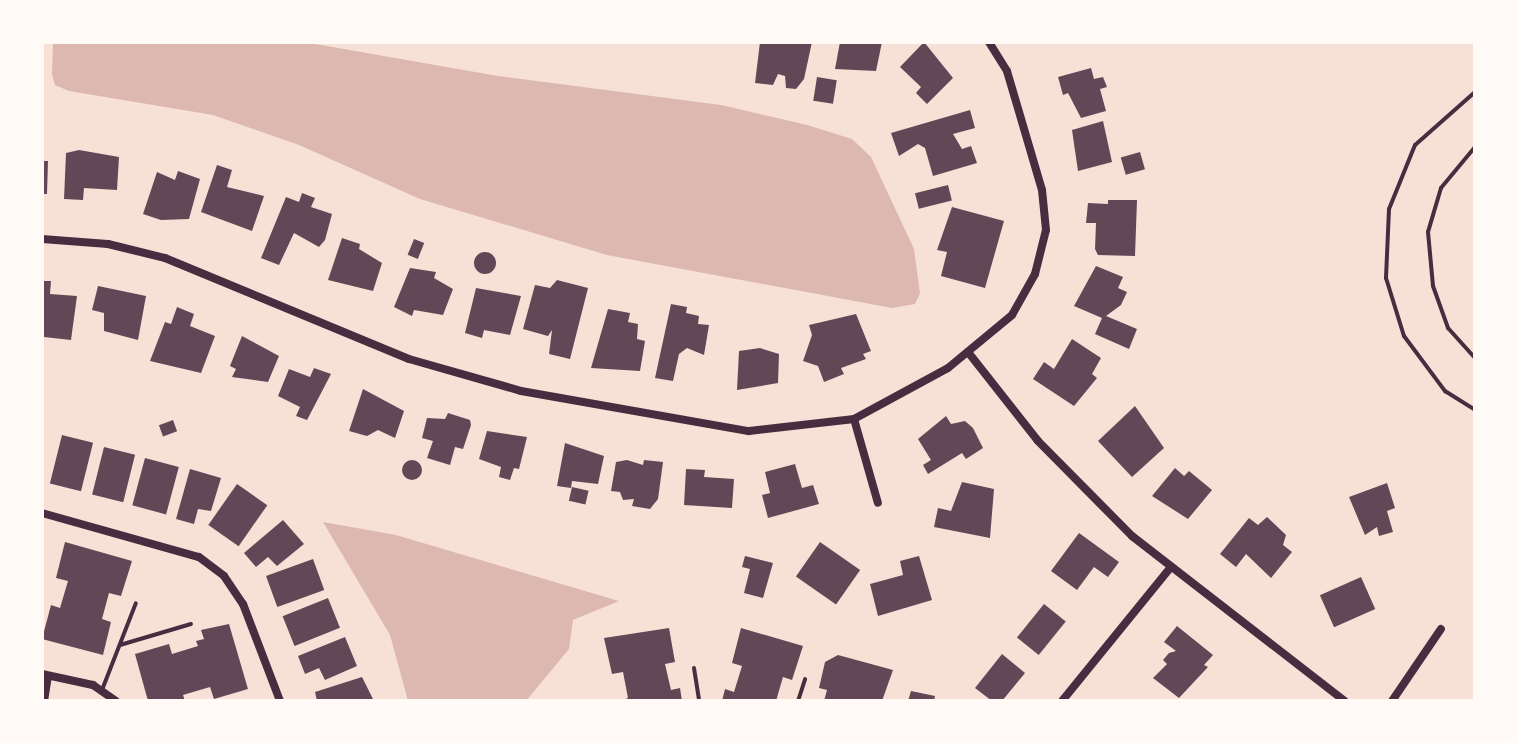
<!DOCTYPE html>
<html>
<head>
<meta charset="utf-8">
<style>
  body { margin:0 }
  #map { position:relative; width:1517px; height:743px; overflow:hidden; background:#f7e1d7; font-family:"Golos Text",sans-serif }
  div>[style] { position:absolute }
  .water>* { inset:0; background:#dcb8b0 }
  .building>* { inset:0; background:#644757; transform-origin:0 0 }
  .round { border-radius:50% }
  .service>* { height:4px; margin:-2px; padding:0 2px; transform-origin:2px; border-radius:2px; background:#4a2c40 }
  .minor>* { height:8px; margin:-4px; padding:0 4px; transform-origin:4px; border-radius:4px; background:#4a2c40 }
  span { translate:-50% -50%; white-space:nowrap; text-align:center; line-height:1.15; -webkit-text-stroke:6px #fffaf5; paint-order:stroke }
  .frame { position:absolute; inset:0; border:44px solid #fffaf5; pointer-events:none }
</style>
</head>
<body>
<div id="map">
  <div class="water">
    <div style="clip-path:polygon(53px 42px,304px 42px,498px 76px,721px 105px,807px 125px,852px 139px,871px 157px,914px 249px,920px 293px,915px 304px,892px 308px,607px 255px,420px 199px,299px 145px,213px 115px,69px 91px,55px 85px,52px 75px)"></div>
    <div style="clip-path:polygon(323px 522px,396px 535px,619px 601px,573px 620px,569px 649px,526px 701px,408px 701px,390px 635px)"></div>
  </div>
  <div class="building">
    <div style="clip-path:polygon(760px 42px,812px 42px,804px 79px,796px 89px,786px 88px,785px 76px,778px 74px,773px 85px,755px 83px)"></div>
    <div style="clip-path:polygon(840px 42px,882px 42px,876px 71px,835px 69px)"></div>
    <div style="clip-path:polygon(924px 42px,953px 78px,927px 104px,916px 93px,921px 87px,900px 67px)"></div>
    <div style="clip-path:polygon(1091px 68px,1094px 79px,1103px 77px,1107px 87px,1100px 89px,1106px 111px,1081px 118px,1068px 93px,1063px 95px,1058px 77px)"></div>
    <div style="left:817px;top:77px;width:20px;height:24px;rotate:9deg"></div>
    <div style="clip-path:polygon(970px 110px,975px 128px,953px 134px,962px 149px,971px 146px,977px 163px,933px 176px,925px 148px,918px 144px,899px 156px,891px 133px)"></div>
    <div style="clip-path:polygon(1103px 121px,1112px 162px,1078px 171px,1072px 130px)"></div>
    <div style="clip-path:polygon(79px 150px,119px 157px,117px 190px,84px 188px,83px 200px,64px 199px,66px 153px)"></div>
    <div style="left:1140px;top:152px;width:18px;height:20px;rotate:74deg"></div>
    <div style="clip-path:polygon(42px 161px,48px 161px,47px 194px,42px 194px)"></div>
    <div style="clip-path:polygon(217px 165px,232px 170px,227px 187px,264px 196px,252px 231px,201px 212px)"></div>
    <div style="clip-path:polygon(178px 171px,200px 179px,189px 219px,161px 220px,143px 214px,157px 172px,175px 180px)"></div>
    <div style="left:948px;top:185px;width:16px;height:34px;rotate:76deg"></div>
    <div style="clip-path:polygon(302px 193px,315px 198px,311px 207px,332px 214px,325px 240px,319px 247px,294px 233px,279px 265px,261px 258px,286px 197px,299px 202px)"></div>
    <div style="clip-path:polygon(1108px 200px,1137px 200px,1135px 256px,1098px 255px,1095px 249px,1096px 223px,1086px 223px,1088px 203px,1108px 204px)"></div>
    <div style="clip-path:polygon(952px 207px,1004px 221px,985px 288px,941px 276px,947px 252px,937px 250px)"></div>
    <div style="clip-path:polygon(342px 238px,360px 244px,359px 249px,382px 263px,373px 291px,328px 280px)"></div>
    <div style="left:414px;top:239px;width:11px;height:17px;rotate:22deg"></div>
    <div class="round" style="left:474px;top:252px;width:22px;height:22px"></div>
    <div style="clip-path:polygon(1096px 266px,1123px 277px,1118px 288px,1127px 292px,1121px 305px,1106px 316px,1137px 329px,1129px 349px,1095px 334px,1102px 318px,1074px 306px)"></div>
    <div style="clip-path:polygon(410px 268px,436px 272px,434px 278px,453px 289px,443px 315px,414px 310px,412px 316px,394px 307px)"></div>
    <div style="clip-path:polygon(557px 280px,588px 288px,570px 359px,549px 354px,552px 330px,548px 336px,523px 329px,535px 285px,550px 288px)"></div>
    <div style="clip-path:polygon(42px 281px,51px 281px,50px 294px,77px 296px,71px 340px,44px 337px)"></div>
    <div style="clip-path:polygon(98px 286px,146px 296px,138px 340px,104px 331px,104px 313px,92px 310px)"></div>
    <div style="clip-path:polygon(476px 288px,521px 296px,510px 335px,484px 330px,482px 338px,465px 333px)"></div>
    <div style="clip-path:polygon(671px 304px,687px 307px,686px 313px,699px 316px,698px 324px,709px 325px,704px 355px,687px 348px,679px 354px,673px 381px,655px 378px)"></div>
    <div style="clip-path:polygon(177px 307px,194px 314px,190px 326px,215px 336px,201px 373px,150px 361px,165px 322px,171px 324px)"></div>
    <div style="clip-path:polygon(608px 309px,630px 313px,628px 322px,638px 324px,637px 339px,645px 341px,640px 371px,591px 368px)"></div>
    <div style="clip-path:polygon(856px 314px,871px 351px,863px 354px,866px 359px,841px 368px,844px 374px,824px 382px,818px 366px,803px 361px,812px 335px,809px 325px)"></div>
    <div style="clip-path:polygon(242px 336px,279px 356px,268px 382px,232px 377px,236px 369px,230px 366px)"></div>
    <div style="clip-path:polygon(1072px 339px,1101px 358px,1092px 374px,1097px 378px,1074px 406px,1033px 379px,1044px 362px,1054px 369px)"></div>
    <div style="clip-path:polygon(760px 348px,779px 354px,778px 383px,737px 390px,739px 351px)"></div>
    <div style="clip-path:polygon(314px 368px,331px 374px,307px 420px,296px 416px,300px 407px,278px 396px,289px 369px,310px 377px)"></div>
    <div style="clip-path:polygon(363px 389px,404px 411px,395px 438px,378px 430px,367px 436px,349px 431px)"></div>
    <div style="clip-path:polygon(1135px 406px,1164px 448px,1132px 477px,1098px 441px)"></div>
    <div style="clip-path:polygon(448px 413px,470px 420px,471px 425px,463px 449px,455px 447px,450px 465px,427px 458px,433px 441px,422px 438px,427px 418px,445px 419px)"></div>
    <div style="clip-path:polygon(946px 416px,951px 424px,965px 421px,973px 428px,983px 448px,966px 459px,962px 453px,928px 474px,923px 465px,931px 460px,918px 439px)"></div>
    <div style="left:173px;top:420px;width:12px;height:15px;rotate:70deg"></div>
    <div style="clip-path:polygon(487px 431px,527px 437px,519px 469px,514px 468px,510px 480px,499px 477px,501px 467px,479px 459px)"></div>
    <div style="left:62px;top:435px;width:32px;height:50px;rotate:14deg"></div>
    <div style="clip-path:polygon(565px 443px,604px 456px,598px 484px,572px 481px,571px 488px,557px 486px)"></div>
    <div style="left:104px;top:447px;width:32px;height:49px;rotate:14deg"></div>
    <div style="left:145px;top:458px;width:35px;height:49px;rotate:15deg"></div>
    <div style="clip-path:polygon(627px 460px,643px 465px,644px 460px,663px 462px,658px 499px,650px 509px,632px 506px,634px 499px,623px 500px,620px 492px,611px 491px,616px 462px)"></div>
    <div class="round" style="left:402px;top:460px;width:20px;height:20px"></div>
    <div style="clip-path:polygon(795px 464px,802px 488px,813px 485px,819px 504px,768px 518px,762px 495px,770px 493px,765px 472px)"></div>
    <div style="clip-path:polygon(1175px 468px,1184px 476px,1189px 471px,1212px 490px,1188px 519px,1152px 496px)"></div>
    <div style="clip-path:polygon(190px 469px,221px 478px,211px 511px,198px 509px,194px 524px,176px 519px)"></div>
    <div style="clip-path:polygon(686px 469px,705px 470px,704px 477px,734px 479px,732px 508px,684px 505px)"></div>
    <div style="clip-path:polygon(962px 482px,994px 489px,990px 538px,934px 527px,938px 508px,951px 511px)"></div>
    <div style="clip-path:polygon(1387px 483px,1395px 508px,1387px 511px,1393px 532px,1379px 536px,1377px 527px,1365px 535px,1349px 497px)"></div>
    <div style="left:237px;top:484px;width:37px;height:50px;rotate:35deg"></div>
    <div style="left:572px;top:487px;width:17px;height:14px;rotate:13deg"></div>
    <div style="clip-path:polygon(1267px 517px,1286px 535px,1283px 545px,1292px 552px,1271px 578px,1246px 554px,1236px 567px,1220px 554px,1249px 518px,1258px 525px)"></div>
    <div style="clip-path:polygon(283px 520px,304px 544px,277px 566px,268px 557px,256px 567px,244px 553px)"></div>
    <div style="clip-path:polygon(1079px 533px,1119px 562px,1108px 577px,1094px 567px,1077px 590px,1051px 571px)"></div>
    <div style="clip-path:polygon(65px 542px,132px 561px,121px 596px,109px 593px,102px 619px,111px 622px,103px 655px,42px 639px,51px 605px,60px 608px,68px 581px,56px 578px)"></div>
    <div style="left:820px;top:542px;width:49px;height:42px;rotate:35deg"></div>
    <div style="clip-path:polygon(745px 556px,773px 563px,763px 598px,744px 593px,750px 569px,742px 567px)"></div>
    <div style="clip-path:polygon(919px 556px,932px 600px,878px 616px,870px 584px,903px 575px,900px 561px)"></div>
    <div style="left:313px;top:559px;width:33px;height:50px;rotate:70deg"></div>
    <div style="left:1361px;top:577px;width:35px;height:45px;rotate:66deg"></div>
    <div style="left:328px;top:598px;width:32px;height:49px;rotate:68deg"></div>
    <div style="left:1044px;top:604px;width:28px;height:43px;rotate:39deg"></div>
    <div style="clip-path:polygon(229px 624px,248px 689px,214px 699px,210px 687px,183px 695px,185px 701px,148px 701px,135px 654px,169px 644px,172px 654px,198px 646px,196px 641px,204px 639px,201px 630px)"></div>
    <div style="clip-path:polygon(1177px 626px,1213px 655px,1204px 665px,1208px 667px,1179px 698px,1153px 678px,1167px 664px,1163px 660px,1169px 653px,1176px 651px,1164px 642px)"></div>
    <div style="clip-path:polygon(669px 628px,675px 662px,665px 664px,671px 690px,680px 688px,682px 701px,621px 701px,628px 698px,623px 672px,612px 674px,604px 638px)"></div>
    <div style="clip-path:polygon(741px 628px,803px 646px,792px 680px,783px 677px,776px 701px,722px 701px,725px 689px,734px 692px,742px 666px,732px 663px)"></div>
    <div style="clip-path:polygon(345px 637px,357px 666px,325px 680px,319px 668px,305px 674px,298px 656px)"></div>
    <div style="clip-path:polygon(1002px 654px,1025px 673px,1002px 701px,992px 701px,975px 688px)"></div>
    <div style="clip-path:polygon(838px 655px,893px 670px,882px 701px,824px 701px,827px 690px,819px 688px,825px 662px)"></div>
    <div style="clip-path:polygon(362px 677px,374px 701px,317px 701px,315px 692px)"></div>
    <div style="clip-path:polygon(911px 691px,935px 696px,934px 701px,908px 701px)"></div>
  </div>
  <div class="service">
    <div style="left:1475px;top:92px;width:80px;rotate:138.5deg"></div>
    <div style="left:1415px;top:145px;width:69px;rotate:112.1deg"></div>
    <div style="left:1389px;top:209px;width:69px;rotate:92.5deg"></div>
    <div style="left:1386px;top:278px;width:61px;rotate:72.8deg"></div>
    <div style="left:1404px;top:336px;width:69px;rotate:53.3deg"></div>
    <div style="left:1445px;top:391px;width:36px;rotate:32deg"></div>
    <div style="left:1475px;top:147px;width:53px;rotate:129.7deg"></div>
    <div style="left:1441px;top:188px;width:46px;rotate:106.5deg"></div>
    <div style="left:1428px;top:232px;width:54px;rotate:84.7deg"></div>
    <div style="left:1433px;top:286px;width:45px;rotate:70.3deg"></div>
    <div style="left:1448px;top:328px;width:40px;rotate:48deg"></div>
    <div style="left:1475px;top:235px;width:45px;rotate:90deg"></div>
    <div style="left:120px;top:645px;width:74px;rotate:-16.5deg"></div>
    <div style="left:694px;top:668px;width:33px;rotate:81deg"></div>
    <div style="left:102px;top:690px;width:93px;rotate:-68.7deg"></div>
    <div style="left:798px;top:701px;width:23px;rotate:-72deg"></div>
  </div>
  <div class="minor">
    <div style="left:42px;top:239px;width:66px;rotate:4.3deg"></div>
    <div style="left:108px;top:244px;width:59px;rotate:13.8deg"></div>
    <div style="left:165px;top:258px;width:264px;rotate:22.5deg"></div>
    <div style="left:409px;top:359px;width:116px;rotate:15.9deg"></div>
    <div style="left:521px;top:391px;width:231px;rotate:10deg"></div>
    <div style="left:749px;top:431px;width:106px;rotate:-6.5deg"></div>
    <div style="left:854px;top:419px;width:107px;rotate:-28.5deg"></div>
    <div style="left:948px;top:368px;width:83px;rotate:-39.6deg"></div>
    <div style="left:1012px;top:315px;width:47px;rotate:-60.7deg"></div>
    <div style="left:1035px;top:274px;width:45px;rotate:-76deg"></div>
    <div style="left:1046px;top:230px;width:40px;rotate:-95.7deg"></div>
    <div style="left:1042px;top:190px;width:124px;rotate:-106.4deg"></div>
    <div style="left:1007px;top:71px;width:34px;rotate:-122deg"></div>
    <div style="left:968px;top:352px;width:113px;rotate:51.8deg"></div>
    <div style="left:1038px;top:441px;width:134px;rotate:45.3deg"></div>
    <div style="left:1132px;top:536px;width:269px;rotate:37.8deg"></div>
    <div style="left:854px;top:419px;width:87px;rotate:74.1deg"></div>
    <div style="left:42px;top:513px;width:163px;rotate:15.7deg"></div>
    <div style="left:199px;top:557px;width:31px;rotate:37deg"></div>
    <div style="left:224px;top:576px;width:34px;rotate:56deg"></div>
    <div style="left:243px;top:604px;width:104px;rotate:69.1deg"></div>
    <div style="left:42px;top:674px;width:52px;rotate:12.2deg"></div>
    <div style="left:93px;top:685px;width:28px;rotate:35deg"></div>
    <div style="left:44px;top:701px;width:25px;rotate:-81deg"></div>
    <div style="left:1062px;top:701px;width:173px;rotate:-50.9deg"></div>
    <div style="left:1392px;top:701px;width:87px;rotate:-55.8deg"></div>
  </div>
  <div class="frame"></div>
</div>
</body>
</html>
